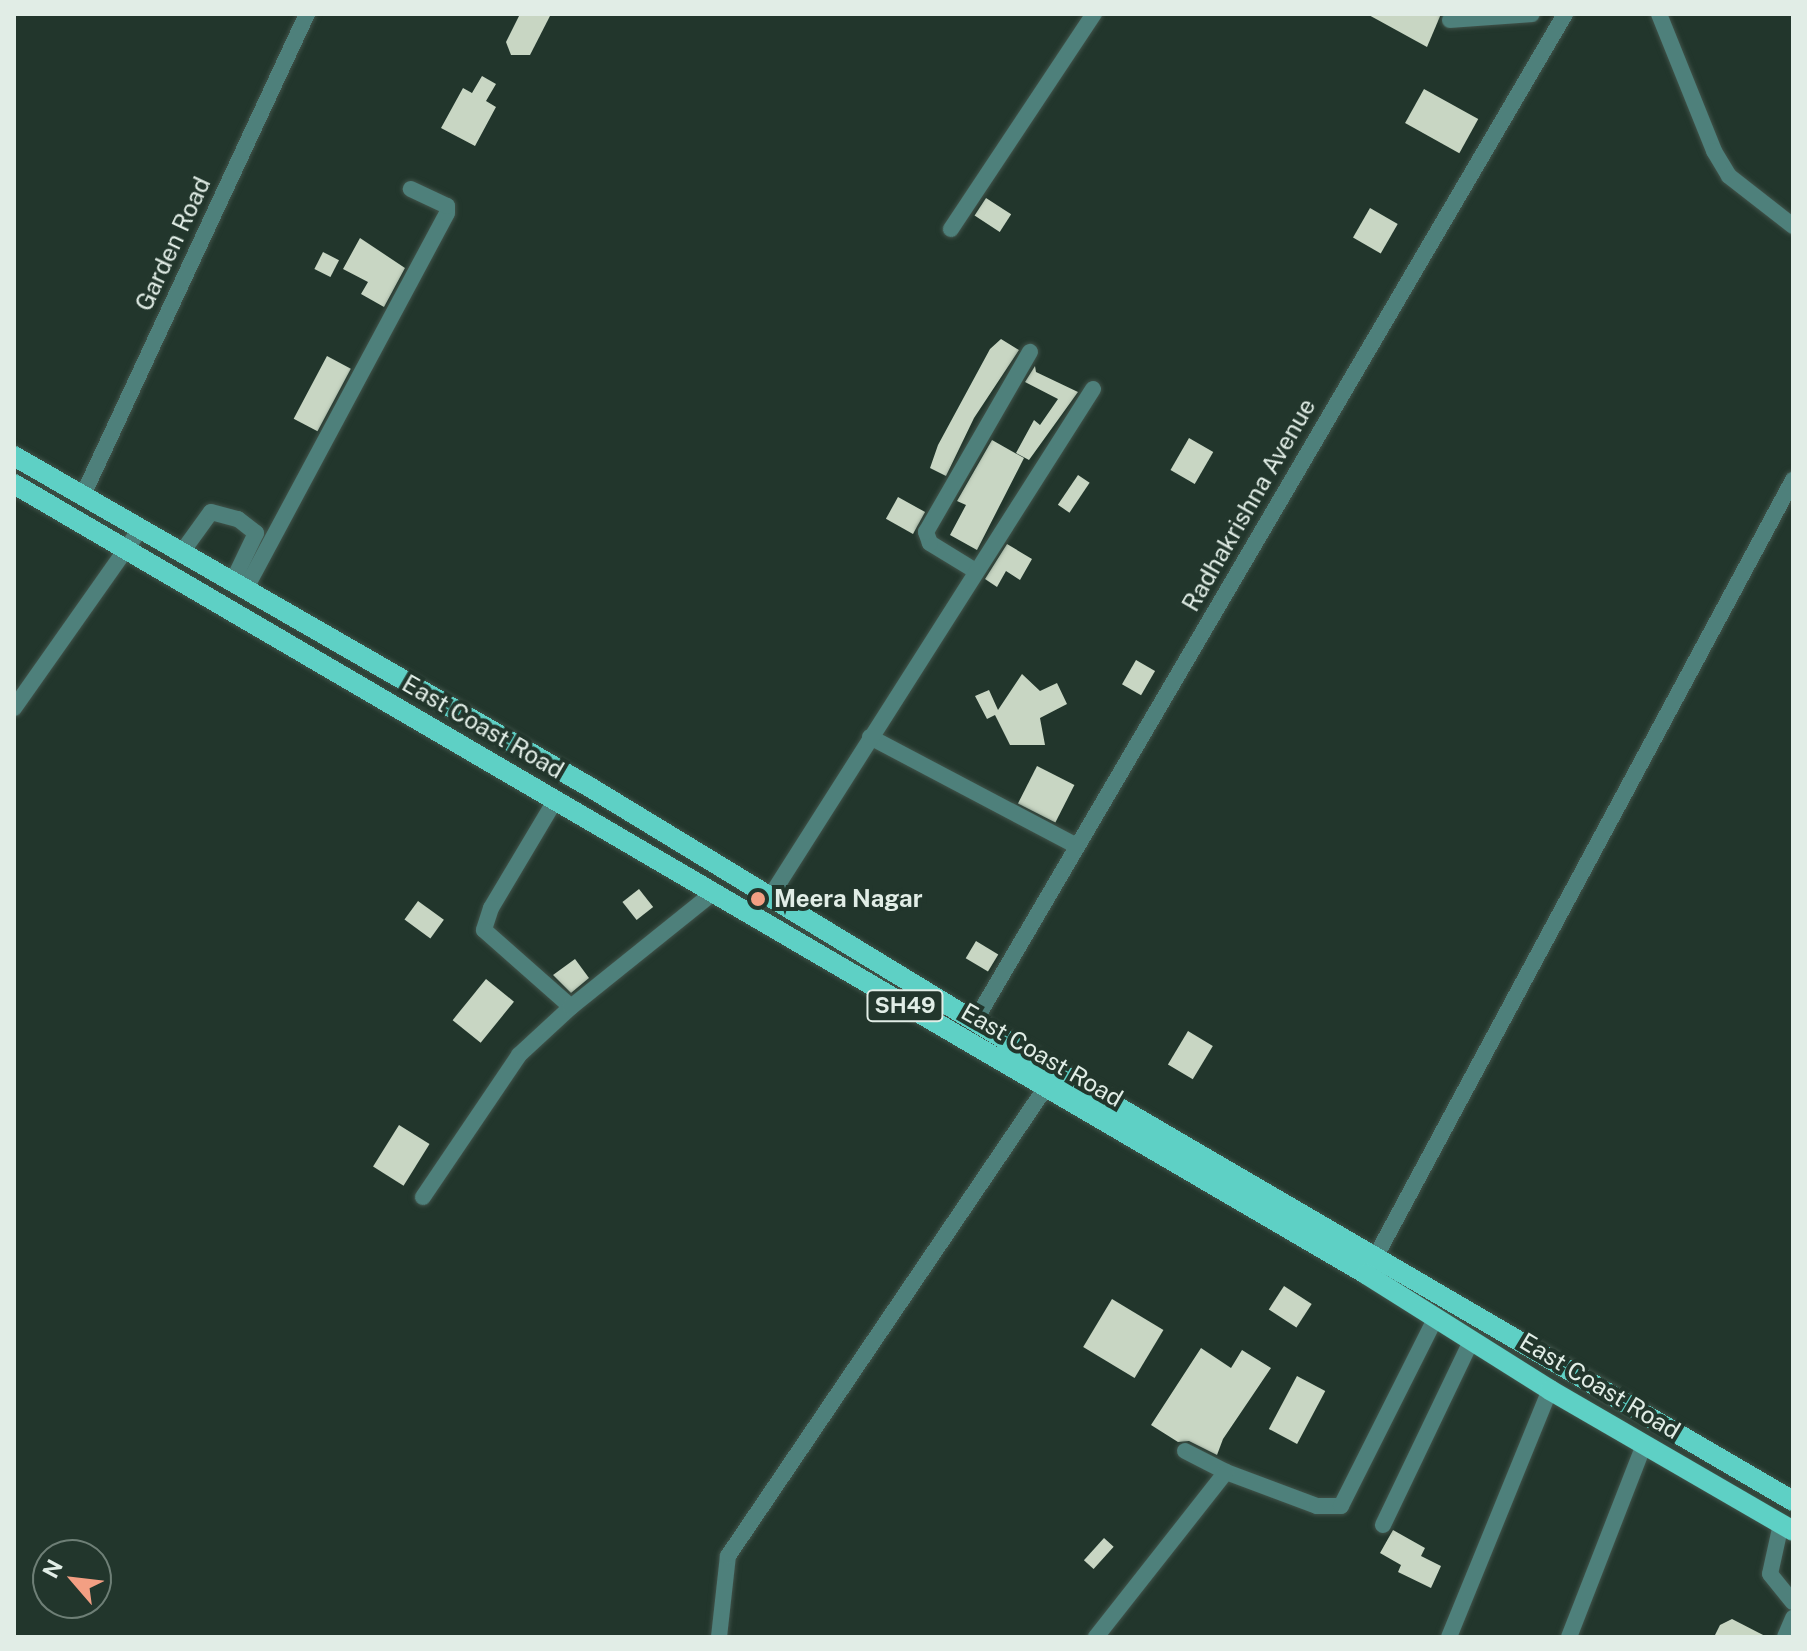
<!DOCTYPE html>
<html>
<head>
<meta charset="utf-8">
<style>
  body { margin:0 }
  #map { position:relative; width:1807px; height:1651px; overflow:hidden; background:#22362c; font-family:"Public Sans",sans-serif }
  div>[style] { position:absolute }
  .building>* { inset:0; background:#c8d6c3; transform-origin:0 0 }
  .roads { filter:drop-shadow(0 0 2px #41534a) drop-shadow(0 0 2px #41534a) }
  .minor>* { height:16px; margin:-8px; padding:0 8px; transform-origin:8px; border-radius:8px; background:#4e807b }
  .major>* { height:20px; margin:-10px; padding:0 10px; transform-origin:10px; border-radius:10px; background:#5ed0c5 }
  .dots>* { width:22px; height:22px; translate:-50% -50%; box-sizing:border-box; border:4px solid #22362c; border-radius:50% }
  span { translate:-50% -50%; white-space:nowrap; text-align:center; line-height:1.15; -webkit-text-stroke:8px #22362c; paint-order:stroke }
  .shield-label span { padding:2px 6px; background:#22362c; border:2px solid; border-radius:6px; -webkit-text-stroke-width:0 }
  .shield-label { font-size:22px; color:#e1ede6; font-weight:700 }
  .street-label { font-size:24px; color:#e1ede6 }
  .poi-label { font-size:24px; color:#e1ede6; font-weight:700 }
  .left { translate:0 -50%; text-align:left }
  .frame { position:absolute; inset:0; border:16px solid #e1ede6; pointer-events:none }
  .north { position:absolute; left:32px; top:1539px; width:80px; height:80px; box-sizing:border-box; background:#22362c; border:2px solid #6e7f76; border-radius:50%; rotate:298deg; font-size:22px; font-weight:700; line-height:32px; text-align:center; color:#e1ede6 }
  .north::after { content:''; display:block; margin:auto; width:28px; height:36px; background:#f39f83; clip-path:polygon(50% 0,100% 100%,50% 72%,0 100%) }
</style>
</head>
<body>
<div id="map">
  <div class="building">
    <div style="clip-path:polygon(520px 14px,551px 14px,530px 55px,511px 55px,506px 42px)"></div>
    <div style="clip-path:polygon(1367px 14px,1441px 14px,1427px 47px)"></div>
    <div style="clip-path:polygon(482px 76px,496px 84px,486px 101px,496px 107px,475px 146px,441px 128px,463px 88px,472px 93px)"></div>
    <div style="left:1424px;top:89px;width:62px;height:39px;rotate:29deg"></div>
    <div style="left:986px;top:198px;width:30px;height:21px;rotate:33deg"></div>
    <div style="left:1370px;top:208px;width:32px;height:34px;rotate:30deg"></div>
    <div style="clip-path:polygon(360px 238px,405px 268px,384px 307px,361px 294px,368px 282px,343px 269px)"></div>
    <div style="left:323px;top:252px;width:18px;height:19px;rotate:27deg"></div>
    <div style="clip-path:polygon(1001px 339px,1019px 350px,974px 418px,946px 476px,930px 468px,938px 445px,990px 349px)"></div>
    <div style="left:327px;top:356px;width:27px;height:71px;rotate:28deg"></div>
    <div style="clip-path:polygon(1035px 366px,1036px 372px,1078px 392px,1029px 460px,1016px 453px,1034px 420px,1040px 425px,1058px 399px,1025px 382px)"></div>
    <div style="left:1189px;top:438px;width:28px;height:37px;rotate:30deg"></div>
    <div style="clip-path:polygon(992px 440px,1024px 458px,977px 550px,950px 535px,966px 505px,957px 501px)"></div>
    <div style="left:1078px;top:475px;width:14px;height:36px;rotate:34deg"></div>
    <div style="left:898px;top:497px;width:31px;height:25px;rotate:29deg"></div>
    <div style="clip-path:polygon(1007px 544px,1032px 559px,1020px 580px,1006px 571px,997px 587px,985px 579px)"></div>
    <div style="left:1136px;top:660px;width:22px;height:28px;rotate:30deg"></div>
    <div style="clip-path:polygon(1022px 674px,1040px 691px,1057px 683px,1067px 704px,1040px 718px,1045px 745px,1010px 745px,995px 715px,987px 719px,975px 696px,989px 690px,998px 710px)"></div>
    <div style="left:1037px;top:766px;width:42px;height:42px;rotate:27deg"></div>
    <div style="left:639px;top:889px;width:23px;height:21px;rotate:52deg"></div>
    <div style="left:418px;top:901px;width:32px;height:23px;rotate:36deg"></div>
    <div style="left:976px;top:941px;width:26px;height:20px;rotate:31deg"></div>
    <div style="clip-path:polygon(575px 959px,589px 978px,571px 993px,553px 975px)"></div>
    <div style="left:486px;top:979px;width:36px;height:53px;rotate:39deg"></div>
    <div style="left:1188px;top:1031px;width:29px;height:39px;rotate:31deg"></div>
    <div style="left:399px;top:1125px;width:36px;height:49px;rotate:32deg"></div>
    <div style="left:1284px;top:1286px;width:33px;height:28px;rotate:33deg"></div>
    <div style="left:1112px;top:1299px;width:60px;height:56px;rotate:31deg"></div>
    <div style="clip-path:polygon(1201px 1348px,1231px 1368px,1242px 1350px,1271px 1368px,1223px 1439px,1217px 1455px,1189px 1441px,1178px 1442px,1151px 1425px)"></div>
    <div style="left:1297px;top:1376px;width:32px;height:60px;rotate:28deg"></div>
    <div style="clip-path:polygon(1393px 1530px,1425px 1548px,1421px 1556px,1441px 1566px,1431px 1588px,1398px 1572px,1401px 1565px,1380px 1553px)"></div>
    <div style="left:1104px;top:1538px;width:13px;height:30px;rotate:42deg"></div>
    <div style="clip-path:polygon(1732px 1619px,1767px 1637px,1714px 1637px,1720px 1625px)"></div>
  </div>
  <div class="roads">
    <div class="minor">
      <div style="left:1659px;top:14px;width:148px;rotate:68.1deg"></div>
      <div style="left:1714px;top:151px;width:29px;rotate:59deg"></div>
      <div style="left:1729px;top:176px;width:81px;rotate:38deg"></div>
      <div style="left:1450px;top:20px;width:82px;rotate:-4.2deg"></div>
      <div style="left:951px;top:229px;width:258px;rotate:-56.4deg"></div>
      <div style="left:83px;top:495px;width:531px;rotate:-65.03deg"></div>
      <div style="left:182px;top:552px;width:49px;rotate:-54.1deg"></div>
      <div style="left:211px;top:512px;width:28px;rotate:15deg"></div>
      <div style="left:238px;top:519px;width:23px;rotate:38deg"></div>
      <div style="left:256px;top:533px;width:53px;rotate:115.6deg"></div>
      <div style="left:974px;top:570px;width:52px;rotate:-148.5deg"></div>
      <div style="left:930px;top:543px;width:12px;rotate:-110deg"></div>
      <div style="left:926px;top:532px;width:208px;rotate:-60deg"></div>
      <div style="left:246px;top:588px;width:425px;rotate:-61.8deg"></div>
      <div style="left:447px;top:213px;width:7px;rotate:-90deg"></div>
      <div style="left:447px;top:206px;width:40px;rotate:-155deg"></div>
      <div style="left:14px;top:708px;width:220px;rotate:-54.8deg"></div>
      <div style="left:870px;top:737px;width:234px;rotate:27.8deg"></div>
      <div style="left:556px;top:799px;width:127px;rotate:120.8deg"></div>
      <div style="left:491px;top:908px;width:23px;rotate:108deg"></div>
      <div style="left:484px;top:930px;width:116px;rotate:41.5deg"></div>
      <div style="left:770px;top:897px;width:602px;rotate:-57.55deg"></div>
      <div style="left:975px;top:1021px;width:1167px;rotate:-59.63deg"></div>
      <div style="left:423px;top:1197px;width:171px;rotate:-55.9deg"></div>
      <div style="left:519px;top:1055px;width:71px;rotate:-42.7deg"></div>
      <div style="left:571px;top:1007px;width:184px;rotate:-38.8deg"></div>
      <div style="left:1376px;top:1256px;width:881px;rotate:-61.75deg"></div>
      <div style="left:1185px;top:1451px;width:46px;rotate:27.1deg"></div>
      <div style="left:1226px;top:1472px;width:97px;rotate:20.5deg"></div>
      <div style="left:1317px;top:1506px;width:24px"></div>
      <div style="left:1341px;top:1506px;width:212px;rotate:-63.3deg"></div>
      <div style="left:1781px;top:1524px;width:51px;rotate:102.4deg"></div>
      <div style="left:1770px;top:1574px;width:36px;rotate:51deg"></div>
      <div style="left:1383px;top:1525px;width:206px;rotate:-64.4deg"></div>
      <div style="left:719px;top:1637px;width:81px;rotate:-83.7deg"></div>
      <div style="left:728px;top:1556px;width:567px;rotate:-55.86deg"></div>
      <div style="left:1096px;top:1637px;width:210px;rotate:-51.8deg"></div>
      <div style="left:1449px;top:1637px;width:267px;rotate:-67.8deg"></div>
      <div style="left:1569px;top:1637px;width:206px;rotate:-68.7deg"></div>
      <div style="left:1785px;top:1637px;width:21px;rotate:-67deg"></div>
    </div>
    <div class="major">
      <div style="left:14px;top:456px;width:662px;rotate:29.9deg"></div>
      <div style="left:588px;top:786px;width:550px;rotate:31.32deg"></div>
      <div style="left:1058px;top:1072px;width:851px;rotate:30.27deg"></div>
      <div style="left:14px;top:484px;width:1566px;rotate:30.3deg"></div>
      <div style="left:1366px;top:1274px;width:218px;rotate:32.2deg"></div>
      <div style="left:1550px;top:1390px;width:281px;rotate:30.1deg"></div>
    </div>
  </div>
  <div class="dots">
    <div style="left:758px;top:899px;background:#f39f83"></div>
  </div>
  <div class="shield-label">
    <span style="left:905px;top:1006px">SH49</span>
  </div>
  <div class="street-label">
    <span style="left:173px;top:244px;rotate:-65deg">Garden Road</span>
    <span style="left:1249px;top:505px;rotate:-60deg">Radhakrishna Avenue</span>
    <span style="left:483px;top:727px;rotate:30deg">East Coast Road</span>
    <span style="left:1042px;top:1055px;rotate:30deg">East Coast Road</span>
    <span style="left:1600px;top:1386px;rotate:31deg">East Coast Road</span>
  </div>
  <div class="poi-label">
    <span class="left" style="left:774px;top:899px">Meera Nagar</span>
  </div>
  <div class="frame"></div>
  <div class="north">N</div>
</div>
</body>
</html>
